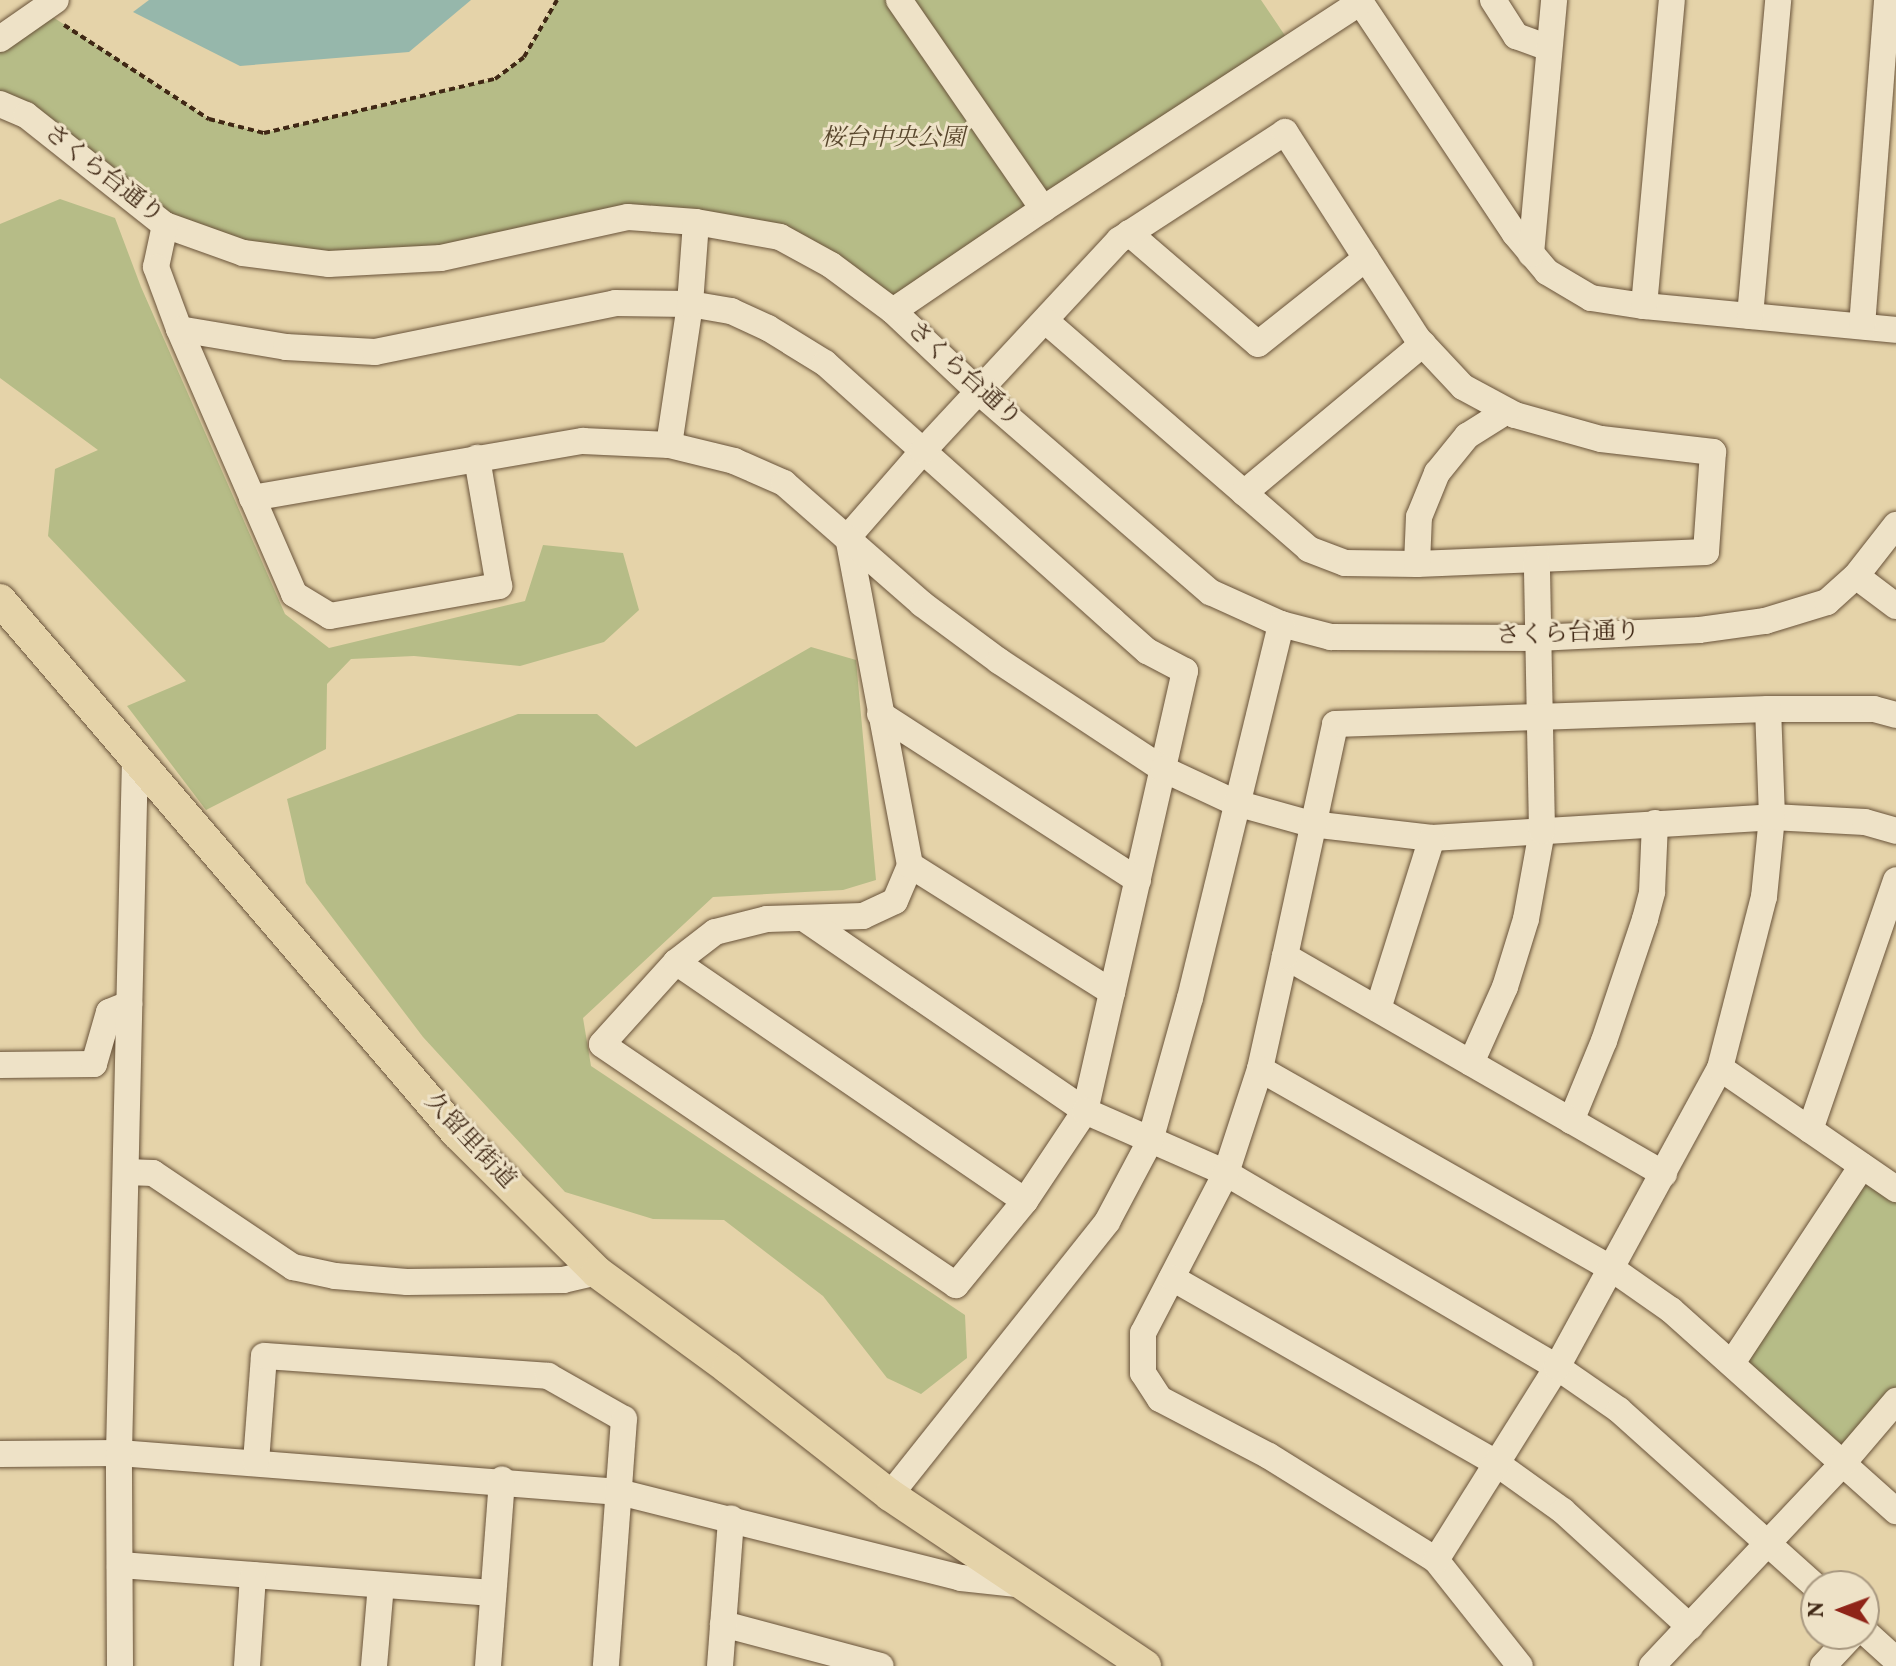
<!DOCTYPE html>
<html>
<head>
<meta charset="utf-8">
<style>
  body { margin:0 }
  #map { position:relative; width:1896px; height:1666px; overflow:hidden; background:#e5d3a9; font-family:Vollkorn,"Noto Serif JP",serif }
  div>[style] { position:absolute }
  .green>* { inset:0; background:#b6bc87 }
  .water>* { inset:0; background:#96b7ab }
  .path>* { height:4px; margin-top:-2px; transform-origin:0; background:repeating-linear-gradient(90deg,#402815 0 6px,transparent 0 10px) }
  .roads { filter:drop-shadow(0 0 2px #69533a) drop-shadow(0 0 2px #69533a) }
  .minor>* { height:26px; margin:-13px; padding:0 13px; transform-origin:13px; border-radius:13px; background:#eee2c7 }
  .major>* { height:32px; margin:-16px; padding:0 16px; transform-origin:16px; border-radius:16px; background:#e5d3a9 }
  span { translate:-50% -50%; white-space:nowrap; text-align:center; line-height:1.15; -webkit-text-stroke:6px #eee2c7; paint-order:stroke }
  .park-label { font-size:24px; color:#58462c; font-style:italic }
  .street-label { font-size:24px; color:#402815 }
  .north { position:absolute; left:1800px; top:1570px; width:80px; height:80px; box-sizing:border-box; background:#eee2c7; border:2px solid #a89880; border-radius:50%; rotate:271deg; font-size:22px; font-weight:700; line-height:32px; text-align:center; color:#402815 }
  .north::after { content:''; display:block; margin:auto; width:28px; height:36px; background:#8f2418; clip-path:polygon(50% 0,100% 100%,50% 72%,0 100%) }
</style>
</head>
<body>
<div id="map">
  <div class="green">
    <div style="clip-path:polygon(557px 0,1261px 0,1292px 46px,893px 311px,831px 265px,696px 222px,329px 264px,165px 225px,0 104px,0 39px,42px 10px,209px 119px,264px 133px,495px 79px,524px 57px)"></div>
    <div style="clip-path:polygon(60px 199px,115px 218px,141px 287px,285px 614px,329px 648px,525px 601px,543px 545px,623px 553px,639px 610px,604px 642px,520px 666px,414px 656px,351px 659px,327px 684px,326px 749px,206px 810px,127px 706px,186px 681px,48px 536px,55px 469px,98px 450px,0 378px,0 224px)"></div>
    <div style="clip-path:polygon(811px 647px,856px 660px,876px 880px,843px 890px,713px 897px,583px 1018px,591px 1066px,965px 1315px,967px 1358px,921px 1394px,887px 1378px,823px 1296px,724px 1220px,653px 1219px,565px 1192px,423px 1037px,306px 883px,287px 799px,518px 714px,597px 714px,636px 747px)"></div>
    <div style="clip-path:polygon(1862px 1166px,1896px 1189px,1896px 1401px,1843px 1463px,1733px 1363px)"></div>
  </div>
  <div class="water">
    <div style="clip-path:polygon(149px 0,471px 0,409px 52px,240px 66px,133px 12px)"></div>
  </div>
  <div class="path">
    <div style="left:64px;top:25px;width:173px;rotate:33deg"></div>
    <div style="left:209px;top:119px;width:57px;rotate:14.3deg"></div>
    <div style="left:264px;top:133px;width:237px;rotate:-13.2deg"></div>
    <div style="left:495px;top:79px;width:36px;rotate:-37deg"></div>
    <div style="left:524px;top:57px;width:66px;rotate:-59.9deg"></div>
  </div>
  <div class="roads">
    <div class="minor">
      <div style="left:899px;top:0;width:254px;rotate:55.4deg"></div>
      <div style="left:1359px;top:0;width:281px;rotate:56.3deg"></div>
      <div style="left:1515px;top:234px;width:50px;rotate:49.9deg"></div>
      <div style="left:1547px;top:272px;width:51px;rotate:30.6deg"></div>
      <div style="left:1591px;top:298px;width:54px;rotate:8.6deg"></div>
      <div style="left:1644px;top:306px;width:253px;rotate:5.4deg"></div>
      <div style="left:1493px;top:0;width:43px;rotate:57.4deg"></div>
      <div style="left:1516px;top:36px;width:35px;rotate:20deg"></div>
      <div style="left:0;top:39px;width:68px;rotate:-34.9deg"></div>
      <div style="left:0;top:104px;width:28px;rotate:23deg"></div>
      <div style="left:26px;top:115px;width:177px;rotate:38.4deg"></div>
      <div style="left:165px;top:225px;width:83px;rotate:19.7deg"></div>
      <div style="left:243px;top:253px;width:87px;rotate:7.3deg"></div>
      <div style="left:329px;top:264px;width:112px;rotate:-3.1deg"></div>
      <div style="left:441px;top:258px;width:191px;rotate:-12.4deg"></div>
      <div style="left:628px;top:217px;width:68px;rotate:4.2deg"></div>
      <div style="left:696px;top:222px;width:85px;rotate:10.1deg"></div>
      <div style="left:780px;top:237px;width:58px;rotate:28.8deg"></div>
      <div style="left:831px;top:265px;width:77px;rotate:36.6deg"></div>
      <div style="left:893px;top:311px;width:118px;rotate:43.3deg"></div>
      <div style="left:979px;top:392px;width:306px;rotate:40.9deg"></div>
      <div style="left:1210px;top:592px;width:78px;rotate:24.3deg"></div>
      <div style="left:1281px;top:624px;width:52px;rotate:14.6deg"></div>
      <div style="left:1331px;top:637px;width:206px;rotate:0.3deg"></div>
      <div style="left:1537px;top:638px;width:163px;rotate:-2.8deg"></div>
      <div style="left:1700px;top:630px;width:66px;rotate:-7.9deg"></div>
      <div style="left:1765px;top:621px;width:65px;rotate:-17deg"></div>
      <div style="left:1827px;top:602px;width:39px;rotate:-42deg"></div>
      <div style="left:1856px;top:576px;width:65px;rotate:-51.9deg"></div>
      <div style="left:165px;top:225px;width:43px;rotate:102.1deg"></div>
      <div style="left:156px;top:267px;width:66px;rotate:69.6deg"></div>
      <div style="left:179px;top:329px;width:289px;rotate:66.5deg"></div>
      <div style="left:294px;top:594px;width:42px;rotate:31.4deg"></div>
      <div style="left:330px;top:616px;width:172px;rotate:-10.1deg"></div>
      <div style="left:499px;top:586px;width:130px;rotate:-99.8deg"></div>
      <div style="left:1129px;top:233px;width:170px;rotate:40.7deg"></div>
      <div style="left:1258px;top:344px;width:138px;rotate:-38.5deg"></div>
      <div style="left:1531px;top:254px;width:255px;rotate:-84.8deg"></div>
      <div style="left:1644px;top:306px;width:307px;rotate:-84.8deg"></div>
      <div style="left:893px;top:311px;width:181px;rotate:-34.2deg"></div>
      <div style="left:1043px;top:209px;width:379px;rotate:-33.1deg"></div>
      <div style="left:1750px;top:316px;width:317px;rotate:-84.9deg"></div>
      <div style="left:1862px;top:326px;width:327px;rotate:-85.6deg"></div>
      <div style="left:179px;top:329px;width:109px;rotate:9.5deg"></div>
      <div style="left:286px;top:347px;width:89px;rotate:3.2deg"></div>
      <div style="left:375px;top:352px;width:245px;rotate:-11.5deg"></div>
      <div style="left:615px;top:303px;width:75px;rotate:0.8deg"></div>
      <div style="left:690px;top:304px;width:42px;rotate:9.7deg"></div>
      <div style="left:731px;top:311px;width:41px;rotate:24.7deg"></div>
      <div style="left:768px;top:328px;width:67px;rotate:31.6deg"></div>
      <div style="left:825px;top:363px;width:132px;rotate:41.9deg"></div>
      <div style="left:923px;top:451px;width:254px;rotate:41.8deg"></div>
      <div style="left:1112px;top:620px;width:47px;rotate:41.5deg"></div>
      <div style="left:1147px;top:651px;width:43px;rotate:27.8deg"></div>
      <div style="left:1185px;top:671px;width:451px;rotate:102.8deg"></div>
      <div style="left:1085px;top:1111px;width:108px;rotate:123.7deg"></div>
      <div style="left:1025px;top:1201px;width:109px;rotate:129.4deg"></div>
      <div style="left:956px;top:1285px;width:428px;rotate:-145.8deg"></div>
      <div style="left:602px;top:1044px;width:110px;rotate:-47.9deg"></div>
      <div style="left:676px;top:962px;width:49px;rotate:-37.6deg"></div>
      <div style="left:715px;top:932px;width:54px;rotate:-14deg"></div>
      <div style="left:767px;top:919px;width:96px;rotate:-1.8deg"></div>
      <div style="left:863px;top:916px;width:35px;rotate:-25deg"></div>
      <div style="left:895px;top:901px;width:39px;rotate:-67deg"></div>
      <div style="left:910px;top:865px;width:334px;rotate:-100.7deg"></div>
      <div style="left:848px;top:537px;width:114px;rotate:-48.9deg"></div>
      <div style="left:923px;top:451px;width:288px;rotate:-47.1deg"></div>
      <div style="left:1119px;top:240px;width:198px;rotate:-33deg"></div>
      <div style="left:1285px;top:132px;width:245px;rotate:57.3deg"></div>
      <div style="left:1417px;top:338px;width:67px;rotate:46.8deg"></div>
      <div style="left:1463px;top:387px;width:59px;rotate:28.3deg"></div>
      <div style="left:1515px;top:415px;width:89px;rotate:15.6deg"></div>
      <div style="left:1601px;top:439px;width:113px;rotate:6.6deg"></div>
      <div style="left:1713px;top:452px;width:100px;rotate:94deg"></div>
      <div style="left:1706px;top:552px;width:289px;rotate:177.6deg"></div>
      <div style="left:1417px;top:564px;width:72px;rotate:-179.2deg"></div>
      <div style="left:1345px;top:563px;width:39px;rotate:-159deg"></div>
      <div style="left:1309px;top:549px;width:349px;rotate:-139.1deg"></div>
      <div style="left:669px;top:445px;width:143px;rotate:-81.5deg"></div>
      <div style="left:690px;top:304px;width:82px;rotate:-85.8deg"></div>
      <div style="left:1244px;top:493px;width:233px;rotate:-39.8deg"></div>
      <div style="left:252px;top:498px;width:336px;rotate:-9.8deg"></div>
      <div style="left:583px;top:441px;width:86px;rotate:2.7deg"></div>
      <div style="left:669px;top:445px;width:67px;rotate:13.8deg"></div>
      <div style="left:734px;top:461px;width:55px;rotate:23.7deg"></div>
      <div style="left:784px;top:483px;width:184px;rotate:41.2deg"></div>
      <div style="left:922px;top:604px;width:96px;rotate:36.5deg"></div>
      <div style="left:999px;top:661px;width:196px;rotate:33.4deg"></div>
      <div style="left:1163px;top:769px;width:81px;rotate:25deg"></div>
      <div style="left:1236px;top:803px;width:78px;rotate:15.6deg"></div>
      <div style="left:1311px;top:824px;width:122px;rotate:6.6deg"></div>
      <div style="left:1432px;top:838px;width:341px;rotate:-3.5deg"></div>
      <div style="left:1772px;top:817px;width:93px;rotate:3.1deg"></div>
      <div style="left:1865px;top:822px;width:32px;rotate:16deg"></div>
      <div style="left:1417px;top:564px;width:47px;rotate:-87.6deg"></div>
      <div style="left:1419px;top:517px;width:48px;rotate:-67.8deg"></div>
      <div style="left:1437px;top:473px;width:48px;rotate:-51deg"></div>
      <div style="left:1467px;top:436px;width:47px;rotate:-32deg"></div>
      <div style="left:1856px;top:576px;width:50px;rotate:36.9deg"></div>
      <div style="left:880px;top:714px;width:307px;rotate:32.8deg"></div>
      <div style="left:910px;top:865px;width:239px;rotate:32.2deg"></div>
      <div style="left:805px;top:919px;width:340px;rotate:34.4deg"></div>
      <div style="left:1085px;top:1111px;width:154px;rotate:23.7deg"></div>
      <div style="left:1226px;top:1173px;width:384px;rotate:30.4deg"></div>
      <div style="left:1557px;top:1367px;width:75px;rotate:34.7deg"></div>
      <div style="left:1619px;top:1410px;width:265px;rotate:41.9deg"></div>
      <div style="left:1285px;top:956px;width:116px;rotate:102.5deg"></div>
      <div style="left:1260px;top:1069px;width:109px;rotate:108.1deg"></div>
      <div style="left:1226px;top:1173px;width:180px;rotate:117.4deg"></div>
      <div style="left:1143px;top:1333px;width:40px;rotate:90deg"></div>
      <div style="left:1143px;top:1373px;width:31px;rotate:57deg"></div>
      <div style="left:1160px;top:1399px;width:123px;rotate:27.6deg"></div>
      <div style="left:1269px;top:1456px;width:197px;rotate:31.9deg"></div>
      <div style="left:1436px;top:1560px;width:135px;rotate:51.6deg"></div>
      <div style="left:676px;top:962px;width:423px;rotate:34.4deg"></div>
      <div style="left:1378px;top:1009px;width:179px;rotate:-72.5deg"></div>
      <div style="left:1471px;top:1063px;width:83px;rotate:-65.9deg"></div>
      <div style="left:1505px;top:987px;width:71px;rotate:-72.8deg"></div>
      <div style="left:1526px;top:919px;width:89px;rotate:-79.7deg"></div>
      <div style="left:1542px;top:831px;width:271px;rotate:-91.1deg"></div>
      <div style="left:0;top:1065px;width:94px;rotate:-0.6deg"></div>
      <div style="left:94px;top:1064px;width:54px;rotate:-73.9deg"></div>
      <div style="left:109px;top:1012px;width:22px;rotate:-22deg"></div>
      <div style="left:1720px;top:1068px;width:214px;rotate:34.5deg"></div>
      <div style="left:1260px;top:1069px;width:403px;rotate:29.6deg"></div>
      <div style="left:1611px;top:1268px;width:73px;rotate:35deg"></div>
      <div style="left:1671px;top:1310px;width:302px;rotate:41.8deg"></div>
      <div style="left:1571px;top:1121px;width:87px;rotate:-67.6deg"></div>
      <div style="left:1604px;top:1041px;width:129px;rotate:-71.4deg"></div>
      <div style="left:1645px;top:919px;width:28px;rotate:-75deg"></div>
      <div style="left:1652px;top:892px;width:69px;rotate:-87.5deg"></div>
      <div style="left:1810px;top:1130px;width:264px;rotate:-71deg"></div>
      <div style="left:126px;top:1172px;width:27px;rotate:2deg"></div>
      <div style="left:153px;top:1173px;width:169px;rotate:33.9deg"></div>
      <div style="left:293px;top:1267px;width:43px;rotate:12.1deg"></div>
      <div style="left:335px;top:1276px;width:72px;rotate:4.8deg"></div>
      <div style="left:407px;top:1282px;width:156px;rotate:-0.7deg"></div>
      <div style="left:563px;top:1280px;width:35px;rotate:-13deg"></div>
      <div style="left:1664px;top:1174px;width:437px;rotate:-150.1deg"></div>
      <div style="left:1285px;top:956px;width:237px;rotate:-77.8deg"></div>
      <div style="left:1335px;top:724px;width:433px;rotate:-2deg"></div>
      <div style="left:1768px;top:709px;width:106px"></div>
      <div style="left:1874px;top:709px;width:23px;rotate:15deg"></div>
      <div style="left:1172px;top:1278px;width:373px;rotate:29.7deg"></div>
      <div style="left:1496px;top:1463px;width:82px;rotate:35.6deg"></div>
      <div style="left:1563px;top:1511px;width:172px;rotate:42.4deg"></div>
      <div style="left:1732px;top:1363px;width:236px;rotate:-56.6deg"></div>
      <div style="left:0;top:1454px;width:119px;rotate:-0.5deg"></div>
      <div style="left:119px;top:1453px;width:502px;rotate:4.46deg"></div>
      <div style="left:619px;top:1492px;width:353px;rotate:14.1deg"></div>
      <div style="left:961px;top:1578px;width:63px;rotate:6.3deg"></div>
      <div style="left:256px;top:1462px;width:106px;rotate:-85.7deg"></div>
      <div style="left:264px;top:1356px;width:285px;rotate:4deg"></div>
      <div style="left:548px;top:1376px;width:87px;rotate:29.5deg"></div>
      <div style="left:624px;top:1419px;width:248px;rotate:94.2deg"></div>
      <div style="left:890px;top:1495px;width:349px;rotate:-51.5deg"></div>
      <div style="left:1107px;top:1222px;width:92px;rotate:-62deg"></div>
      <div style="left:1150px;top:1141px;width:148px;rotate:-74.4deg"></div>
      <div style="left:1190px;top:998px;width:385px;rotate:-76.3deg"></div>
      <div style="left:1436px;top:1560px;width:228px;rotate:-57.9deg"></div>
      <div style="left:1557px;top:1367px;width:341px;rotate:-61.4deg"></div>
      <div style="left:1720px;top:1068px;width:177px;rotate:-75.6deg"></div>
      <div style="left:1764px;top:897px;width:80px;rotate:-84.3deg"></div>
      <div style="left:1772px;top:817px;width:108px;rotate:-92.1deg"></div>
      <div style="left:120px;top:1565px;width:374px;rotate:4.3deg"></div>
      <div style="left:723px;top:1624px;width:163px;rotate:14.9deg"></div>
      <div style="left:1864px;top:1631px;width:43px;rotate:42.2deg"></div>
      <div style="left:120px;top:1666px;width:213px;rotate:-90.3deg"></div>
      <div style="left:119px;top:1453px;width:694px;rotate:-88.68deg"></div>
      <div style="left:247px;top:1666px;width:91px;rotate:-86.2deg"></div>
      <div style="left:374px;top:1666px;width:81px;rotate:-85.1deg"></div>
      <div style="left:488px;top:1666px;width:187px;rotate:-85.7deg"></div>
      <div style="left:720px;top:1666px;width:148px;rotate:-85.7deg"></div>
      <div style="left:1652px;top:1666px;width:279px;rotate:-46.7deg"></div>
      <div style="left:1843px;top:1463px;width:82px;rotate:-49.5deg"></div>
      <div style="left:1823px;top:1666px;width:44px;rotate:-46.8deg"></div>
    </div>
    <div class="major">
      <div style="left:0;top:600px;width:702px;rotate:49.39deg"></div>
      <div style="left:457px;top:1133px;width:197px;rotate:44.8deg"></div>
      <div style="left:597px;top:1272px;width:162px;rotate:36.2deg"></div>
      <div style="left:728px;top:1368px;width:206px;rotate:38.1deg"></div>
      <div style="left:890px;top:1495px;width:307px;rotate:33.8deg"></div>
    </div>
  </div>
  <div class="park-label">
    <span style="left:893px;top:140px">桜台中央公園</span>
  </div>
  <div class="street-label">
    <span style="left:103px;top:175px;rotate:38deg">さくら台通り</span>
    <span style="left:963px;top:375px;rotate:42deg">さくら台通り</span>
    <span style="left:1568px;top:635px;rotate:-2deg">さくら台通り</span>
    <span style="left:469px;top:1142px;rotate:47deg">久留里街道</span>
  </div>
  <div class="north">N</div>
</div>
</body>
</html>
